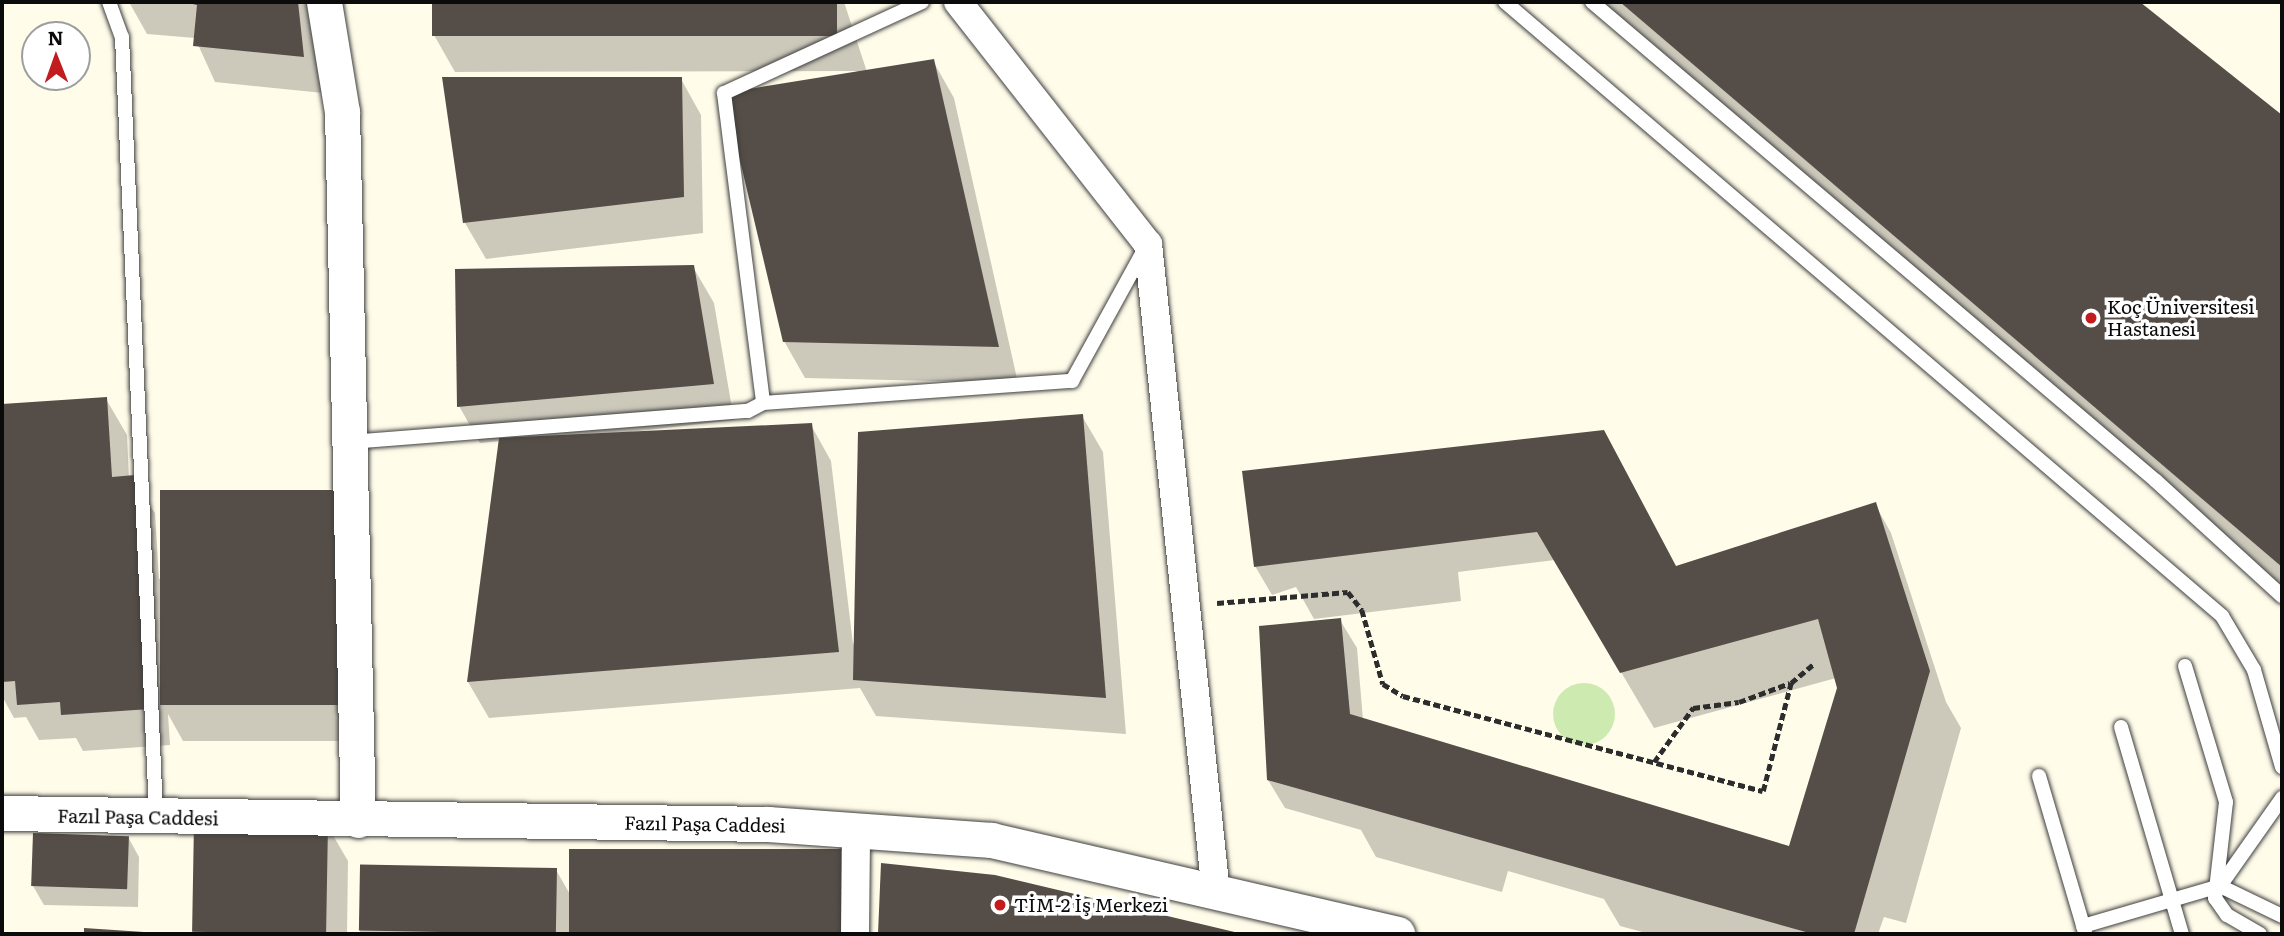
<!DOCTYPE html>
<html>
<head>
<meta charset="utf-8">
<style>
  body { margin:0 }
  #map { position:relative; width:2284px; height:936px; overflow:hidden; background:#fffcea; font-family:Literata,serif }
  div>[style] { position:absolute }
  .green>* { inset:0; background:#cdebb1 }
  .round { border-radius:50% }
  .shadow>* { inset:0; background:#0003 }
  .building>* { inset:0; background:#554d47; transform-origin:0 0 }
  .path>* { height:4.5px; margin-top:-2.25px; transform-origin:0; background:repeating-linear-gradient(90deg,#2d2d2d 0 7px,transparent 0 10.5px) }
  .roads { filter:drop-shadow(0 0 2px #3e3e3e) drop-shadow(0 0 2px #3e3e3e) }
  .service>* { height:14px; margin:-7px; padding:0 7px; transform-origin:7px; border-radius:7px; background:#fff }
  .minor>* { height:28px; margin:-14px; padding:0 14px; transform-origin:14px; border-radius:14px; background:#fff }
  .tertiary>* { height:35px; margin:-17.5px; padding:0 17.5px; transform-origin:17.5px; border-radius:17.5px; background:#fff }
  .dots>* { width:19px; height:19px; translate:-50% -50%; box-sizing:border-box; border:4px solid #fff; border-radius:50% }
  span { translate:-50% -50%; white-space:nowrap; text-align:center; line-height:1.15; -webkit-text-stroke:7px #fff; paint-order:stroke }
  .poi-label { font-size:19px; color:#0b0b0b }
  .left { translate:0 -50%; text-align:left }
  .street-label { font-size:19px; color:#0b0b0b }
  .frame { position:absolute; inset:0; border:4px solid #0b0b0b; pointer-events:none }
  .north { position:absolute; left:21px; top:21px; width:70px; height:70px; box-sizing:border-box; background:#fff; border:2px solid #9d9d9d; border-radius:50%; rotate:359deg; font-size:19px; font-weight:700; line-height:28px; text-align:center; color:#0b0b0b }
  .north::after { content:''; display:block; margin:auto; width:24px; height:32px; background:#c31c1e; clip-path:polygon(50% 0,100% 100%,50% 72%,0 100%) }
</style>
</head>
<body>
<div id="map">
  <div class="green">
    <div class="round" style="left:1553px;top:683px;width:62px;height:62px"></div>
  </div>
  <div class="shadow">
    <div style="clip-path:polygon(129px 2px,320px 2px,323px 93px,215px 82px,195px 38px,147px 34px)"></div>
    <div style="clip-path:polygon(434px 2px,844px 2px,867px 72px,933px 61px,954px 98px,1018px 383px,805px 378px,784px 341px,857px 71px,455px 72px,434px 35px)"></div>
    <div style="clip-path:polygon(1594px 2px,2138px 2px,2282px 117px,2282px 588px)"></div>
    <div style="clip-path:polygon(444px 79px,681px 79px,701px 115px,703px 233px,486px 259px,465px 223px)"></div>
    <div style="clip-path:polygon(693px 267px,714px 303px,734px 420px,596px 436px,811px 425px,831px 461px,853px 644px,1082px 416px,1103px 452px,1126px 734px,876px 716px,860px 688px,489px 718px,468px 682px,501px 441px,480px 443px,459px 406px)"></div>
    <div style="clip-path:polygon(106px 399px,127px 435px,129px 478px,155px 513px,159px 579px,340px 492px,361px 741px,183px 741px,168px 714px,170px 745px,83px 751px,76px 738px,39px 740px,26px 717px,14px 718px,2px 696px,2px 406px)"></div>
    <div style="clip-path:polygon(1417px 453px,1676px 568px,1875px 504px,1891px 533px,1946px 702px,1961px 728px,1906px 923px,1884px 917px,1878px 934px,1650px 934px,1620px 926px,1604px 899px,1508px 871px,1502px 892px,1376px 857px,1361px 830px,1285px 808px,1268px 780px,1340px 620px,1357px 648px,1363px 720px,1790px 847px,1839px 688px,1836px 678px,1654px 728px,1555px 560px,1458px 572px,1461px 601px,1314px 619px,1296px 587px,1272px 595px,1255px 566px)"></div>
    <div style="clip-path:polygon(327px 825px,348px 861px,347px 934px,194px 934px,196px 826px)"></div>
    <div style="clip-path:polygon(128px 837px,139px 857px,138px 907px,44px 905px,33px 886px)"></div>
    <div style="clip-path:polygon(840px 850px,861px 887px,861px 934px,360px 934px,361px 878px,556px 870px,571px 896px)"></div>
    <div style="clip-path:polygon(883px 865px,995px 877px,1240px 934px,880px 934px)"></div>
  </div>
  <div class="building">
    <div style="clip-path:polygon(184px 2px,298px 2px,304px 57px,193px 46px,197px 5px)"></div>
    <div style="left:432px;top:2px;width:405px;height:34px"></div>
    <div style="clip-path:polygon(1620px 2px,2140px 2px,2282px 115px,2282px 567px)"></div>
    <div style="clip-path:polygon(934px 59px,999px 347px,783px 342px,724px 93px)"></div>
    <div style="clip-path:polygon(442px 77px,682px 77px,684px 197px,463px 223px)"></div>
    <div style="clip-path:polygon(694px 265px,714px 384px,457px 407px,455px 269px)"></div>
    <div style="clip-path:polygon(107px 397px,112px 477px,135px 475px,150px 709px,61px 715px,60px 702px,17px 705px,15px 681px,2px 682px,2px 404px)"></div>
    <div style="clip-path:polygon(1083px 414px,1106px 698px,853px 680px,858px 432px)"></div>
    <div style="clip-path:polygon(812px 423px,839px 652px,467px 682px,499px 438px)"></div>
    <div style="clip-path:polygon(1604px 430px,1676px 566px,1876px 502px,1930px 671px,1854px 934px,1813px 934px,1267px 780px,1259px 626px,1341px 618px,1350px 714px,1789px 846px,1837px 688px,1818px 619px,1620px 673px,1537px 532px,1254px 567px,1242px 471px)"></div>
    <div style="left:160px;top:490px;width:181px;height:215px"></div>
    <div style="left:328px;top:823px;width:111px;height:134px;rotate:91deg"></div>
    <div style="left:33px;top:833px;width:96px;height:53px;rotate:2deg"></div>
    <div style="left:841px;top:849px;width:85px;height:272px;rotate:90deg"></div>
    <div style="clip-path:polygon(881px 863px,995px 875px,1243px 934px,878px 934px)"></div>
    <div style="left:557px;top:868px;width:66px;height:197px;rotate:91deg"></div>
    <div style="clip-path:polygon(84px 928px,144px 932px,144px 934px,84px 934px)"></div>
  </div>
  <div class="path">
    <div style="left:1217px;top:603px;width:131px;rotate:-4.8deg"></div>
    <div style="left:1348px;top:592px;width:23px;rotate:52deg"></div>
    <div style="left:1362px;top:610px;width:77px;rotate:74.2deg"></div>
    <div style="left:1383px;top:684px;width:23px;rotate:31deg"></div>
    <div style="left:1403px;top:696px;width:372px;rotate:14.8deg"></div>
    <div style="left:1763px;top:791px;width:112px;rotate:-75.5deg"></div>
    <div style="left:1791px;top:683px;width:31px;rotate:-40deg"></div>
    <div style="left:1654px;top:762px;width:67px;rotate:-54.2deg"></div>
    <div style="left:1693px;top:708px;width:46px;rotate:-7.4deg"></div>
    <div style="left:1739px;top:702px;width:54px;rotate:-20.4deg"></div>
  </div>
  <div class="roads">
    <div class="service">
      <div style="left:109px;top:2px;width:37px;rotate:70deg"></div>
      <div style="left:122px;top:37px;width:778px;rotate:87.49deg"></div>
      <div style="left:922px;top:2px;width:218px;rotate:155.3deg"></div>
      <div style="left:724px;top:93px;width:312px;rotate:82.8deg"></div>
      <div style="left:763px;top:403px;width:310px;rotate:-4.1deg"></div>
      <div style="left:1072px;top:381px;width:152px;rotate:-61.2deg"></div>
      <div style="left:1505px;top:2px;width:944px;rotate:40.57deg"></div>
      <div style="left:2222px;top:616px;width:63px;rotate:59.3deg"></div>
      <div style="left:2254px;top:670px;width:101px;rotate:73.9deg"></div>
      <div style="left:1592px;top:2px;width:740px;rotate:40.34deg"></div>
      <div style="left:2156px;top:481px;width:171px;rotate:42.4deg"></div>
      <div style="left:350px;top:442px;width:399px;rotate:-4.5deg"></div>
      <div style="left:748px;top:411px;width:17px;rotate:-28deg"></div>
      <div style="left:2185px;top:666px;width:142px;rotate:73.2deg"></div>
      <div style="left:2226px;top:802px;width:97px;rotate:96.5deg"></div>
      <div style="left:2215px;top:898px;width:21px;rotate:55deg"></div>
      <div style="left:2227px;top:915px;width:38px;rotate:30deg"></div>
      <div style="left:2121px;top:727px;width:216px;rotate:73.6deg"></div>
      <div style="left:2039px;top:776px;width:163px;rotate:73.6deg"></div>
      <div style="left:2220px;top:886px;width:69px;rotate:25.8deg"></div>
      <div style="left:2083px;top:926px;width:143px;rotate:-16.3deg"></div>
      <div style="left:2220px;top:886px;width:108px;rotate:-54.8deg"></div>
    </div>
    <div class="minor">
      <div style="left:958px;top:2px;width:308px;rotate:51.9deg"></div>
      <div style="left:1148px;top:244px;width:653px;rotate:84.02deg"></div>
      <div style="left:855px;top:934px;width:104px;rotate:-89.4deg"></div>
    </div>
    <div class="tertiary">
      <div style="left:324px;top:2px;width:111px;rotate:80.7deg"></div>
      <div style="left:342px;top:112px;width:708px;rotate:88.71deg"></div>
      <div style="left:2px;top:813px;width:766px;rotate:0.82deg"></div>
      <div style="left:768px;top:824px;width:224px;rotate:4.1deg"></div>
      <div style="left:991px;top:840px;width:417px;rotate:13deg"></div>
    </div>
  </div>
  <div class="dots">
    <div style="left:2091px;top:318px;background:#c31c1e"></div>
    <div style="left:1000px;top:905px;background:#c31c1e"></div>
  </div>
  <div class="poi-label">
    <span class="left" style="left:2107px;top:318px">Koç Üniversitesi<br>Hastanesi</span>
    <span class="left" style="left:1014px;top:905px">TİM-2 İş Merkezi</span>
  </div>
  <div class="street-label">
    <span style="left:138px;top:817px;rotate:1deg">Fazıl Paşa Caddesi</span>
    <span style="left:705px;top:824px;rotate:1deg">Fazıl Paşa Caddesi</span>
  </div>
  <div class="frame"></div>
  <div class="north">N</div>
</div>
</body>
</html>
